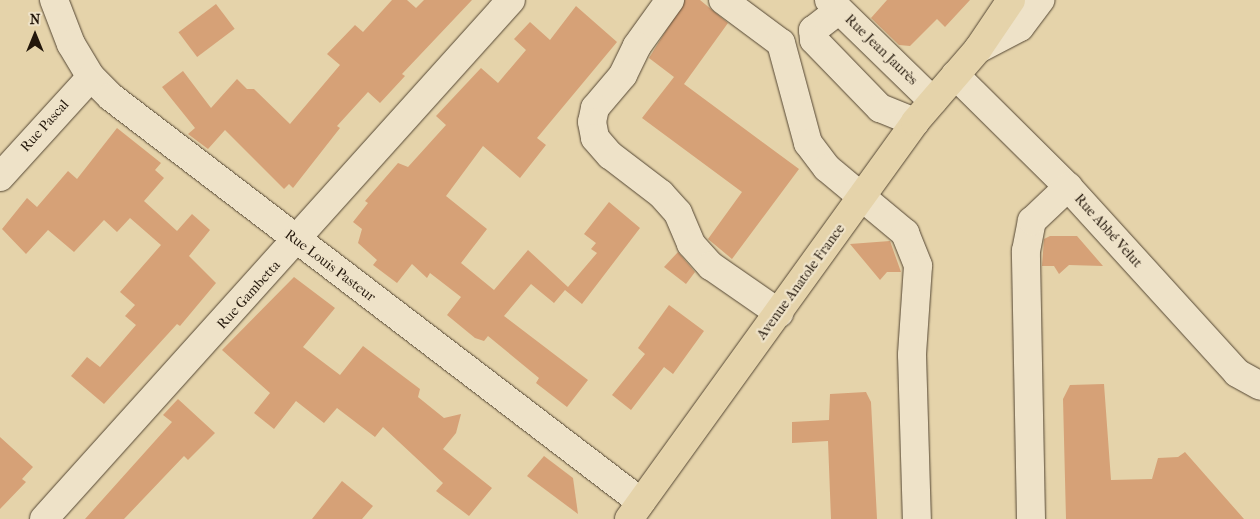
<!DOCTYPE html>
<html>
<head>
<meta charset="utf-8">
<style>
  body { margin:0 }
  #map { position:relative; width:1260px; height:519px; overflow:hidden; background:#e5d3aa; font-family:"IM FELL French Canon",serif }
  div>[style] { position:absolute }
  .building>* { inset:0; background:#d6a177; transform-origin:0 0 }
  .roads { filter:drop-shadow(0 0 1px #544633) drop-shadow(0 0 1px #544633) }
  .minor>* { height:28px; margin:-14px; padding:0 14px; transform-origin:14px; border-radius:14px; background:#eee2c8 }
  .major>* { height:28px; margin:-14px; padding:0 14px; transform-origin:14px; border-radius:14px; background:#e5d3aa }
  span { translate:-50% -50%; white-space:nowrap; text-align:center; line-height:1.15; -webkit-text-stroke:4.5px #eee2c8; paint-order:stroke }
  .street-label { font-size:14px; color:#23170b }
  .north { position:absolute; left:10px; top:10px; width:50px; height:50px; -webkit-text-stroke:4px #eee2c8; paint-order:stroke; rotate:0deg; font-size:14px; font-weight:700; line-height:20px; text-align:center; color:#23170b }
  .north::after { content:''; display:block; margin:auto; width:18px; height:22px; background:#23170b; clip-path:polygon(50% 0,100% 100%,50% 72%,0 100%) }
</style>
</head>
<body>
<div id="map">
  <div class="building">
    <div style="clip-path:polygon(392px 0,407px 0,416px 8px,424px 0,472px 0,402px 74px,405px 76px,380px 103px,368px 92px,337px 126px,340px 128px,293px 188px,289px 184px,284px 189px,225px 130px,208px 149px,188px 134px,195px 128px,162px 87px,183px 71px,211px 108px,237px 79px,247px 89px,254px 89px,290px 124px,340px 65px,327px 54px,355px 25px,363px 32px)"></div>
    <div style="clip-path:polygon(685px 0,700px 0,728px 23px,684px 84px,799px 169px,732px 259px,708px 239px,742px 192px,642px 118px,674px 77px,649px 58px)"></div>
    <div style="clip-path:polygon(887px 0,970px 0,945px 27px,937px 19px,910px 46px,899px 45px,871px 18px)"></div>
    <div style="left:216px;top:4px;width:31px;height:47px;rotate:53deg"></div>
    <div style="clip-path:polygon(576px 6px,617px 42px,537px 138px,546px 145px,520px 178px,483px 146px,446px 196px,487px 229px,461px 263px,494px 290px,528px 250px,568px 287px,597px 253px,591px 249px,596px 243px,584px 234px,609px 202px,640px 228px,582px 304px,565px 290px,554px 303px,531px 284px,504px 316px,588px 380px,567px 407px,536px 383px,539px 378px,488px 336px,484px 341px,475px 338px,447px 315px,461px 297px,430px 273px,427px 278px,412px 264px,397px 283px,373px 265px,377px 260px,358px 243px,362px 229px,353px 222px,368px 203px,365px 201px,398px 163px,408px 167px,446px 125px,436px 116px,481px 68px,498px 83px,526px 50px,514px 39px,530px 22px,550px 40px)"></div>
    <div style="clip-path:polygon(117px 128px,161px 163px,155px 170px,164px 178px,144px 201px,177px 231px,192px 214px,210px 230px,189px 256px,216px 283px,180px 326px,177px 324px,104px 404px,71px 376px,87px 357px,100px 367px,136px 325px,125px 316px,135px 305px,120px 292px,161px 245px,130px 218px,117px 232px,104px 220px,74px 252px,48px 230px,26px 254px,2px 229px,27px 198px,37px 207px,68px 171px,77px 179px)"></div>
    <div style="clip-path:polygon(1050px 236px,1077px 236px,1103px 266px,1069px 265px,1059px 274px,1054px 266px,1042px 266px,1044px 239px)"></div>
    <div style="clip-path:polygon(890px 241px,901px 272px,887px 272px,880px 280px,850px 244px)"></div>
    <div style="clip-path:polygon(678px 252px,695px 272px,686px 284px,664px 267px)"></div>
    <div style="clip-path:polygon(294px 277px,335px 308px,303px 347px,340px 375px,363px 346px,420px 389px,418px 397px,444px 418px,461px 414px,456px 433px,443px 449px,492px 488px,469px 516px,436px 491px,443px 483px,383px 427px,375px 437px,337px 408px,324px 423px,296px 401px,274px 429px,254px 413px,270px 393px,222px 350px)"></div>
    <div style="clip-path:polygon(669px 305px,704px 331px,673px 374px,664px 367px,631px 410px,612px 395px,645px 354px,638px 348px)"></div>
    <div style="clip-path:polygon(1104px 384px,1111px 480px,1152px 479px,1158px 458px,1178px 457px,1185px 452px,1244px 519px,1066px 519px,1063px 399px,1070px 385px)"></div>
    <div style="clip-path:polygon(866px 392px,871px 402px,877px 519px,831px 519px,828px 441px,792px 443px,792px 422px,829px 420px,830px 394px)"></div>
    <div style="clip-path:polygon(178px 399px,215px 433px,188px 460px,184px 456px,124px 519px,85px 519px,172px 422px,163px 415px)"></div>
    <div style="clip-path:polygon(0 437px,33px 467px,22px 479px,26px 482px,0 509px)"></div>
    <div style="clip-path:polygon(544px 456px,573px 478px,578px 514px,527px 476px)"></div>
    <div style="clip-path:polygon(342px 481px,373px 506px,362px 519px,312px 519px)"></div>
  </div>
  <div class="roads">
    <div class="minor">
      <div style="left:54px;top:0;width:47px;rotate:68.9deg"></div>
      <div style="left:71px;top:44px;width:39px;rotate:59deg"></div>
      <div style="left:91px;top:77px;width:28px;rotate:45deg"></div>
      <div style="left:111px;top:97px;width:667px;rotate:37.39deg"></div>
      <div style="left:670px;top:0;width:57px;rotate:125.7deg"></div>
      <div style="left:637px;top:46px;width:32px;rotate:116deg"></div>
      <div style="left:623px;top:75px;width:43px;rotate:130.3deg"></div>
      <div style="left:595px;top:108px;width:14px;rotate:102deg"></div>
      <div style="left:592px;top:122px;width:16px;rotate:79deg"></div>
      <div style="left:595px;top:138px;width:23px;rotate:49deg"></div>
      <div style="left:610px;top:155px;width:64px;rotate:37.4deg"></div>
      <div style="left:661px;top:194px;width:25px;rotate:48deg"></div>
      <div style="left:678px;top:213px;width:34px;rotate:67deg"></div>
      <div style="left:691px;top:244px;width:30px;rotate:48deg"></div>
      <div style="left:711px;top:266px;width:83px;rotate:34.7deg"></div>
      <div style="left:723px;top:0;width:72px;rotate:36.6deg"></div>
      <div style="left:781px;top:43px;width:104px;rotate:74.9deg"></div>
      <div style="left:808px;top:143px;width:31px;rotate:53deg"></div>
      <div style="left:827px;top:168px;width:102px;rotate:39.8deg"></div>
      <div style="left:905px;top:233px;width:35px;rotate:68deg"></div>
      <div style="left:918px;top:266px;width:89px;rotate:93.9deg"></div>
      <div style="left:912px;top:355px;width:164px;rotate:88.3deg"></div>
      <div style="left:829px;top:0;width:145px;rotate:44.2deg"></div>
      <div style="left:839px;top:10px;width:33px;rotate:142deg"></div>
      <div style="left:813px;top:30px;width:10px;rotate:84deg"></div>
      <div style="left:814px;top:40px;width:95px;rotate:45.9deg"></div>
      <div style="left:880px;top:108px;width:38px;rotate:22deg"></div>
      <div style="left:978px;top:49px;width:47px;rotate:-27.6deg"></div>
      <div style="left:1020px;top:27px;width:34px;rotate:-53deg"></div>
      <div style="left:955px;top:75px;width:159px;rotate:44.7deg"></div>
      <div style="left:1068px;top:187px;width:251px;rotate:47.7deg"></div>
      <div style="left:1237px;top:373px;width:26px;rotate:29deg"></div>
      <div style="left:0;top:177px;width:135px;rotate:-47.7deg"></div>
      <div style="left:44px;top:519px;width:698px;rotate:-48.02deg"></div>
      <div style="left:1031px;top:519px;width:268px;rotate:-91.1deg"></div>
      <div style="left:1026px;top:251px;width:31px;rotate:-79deg"></div>
      <div style="left:1032px;top:221px;width:50px;rotate:-43.4deg"></div>
    </div>
    <div class="major">
      <div style="left:629px;top:519px;width:489px;rotate:-54.2deg"></div>
      <div style="left:915px;top:122px;width:96px;rotate:-49.2deg"></div>
      <div style="left:978px;top:49px;width:59px;rotate:-56deg"></div>
    </div>
  </div>
  <div class="street-label">
    <span style="left:881px;top:50px;rotate:44deg">Rue Jean Jaurès</span>
    <span style="left:45px;top:126px;rotate:-48deg">Rue Pascal</span>
    <span style="left:1108px;top:231px;rotate:48deg">Rue Abbé Velut</span>
    <span style="left:330px;top:266px;rotate:37deg">Rue Louis Pasteur</span>
    <span style="left:801px;top:282px;rotate:-54deg">Avenue Anatole France</span>
    <span style="left:249px;top:295px;rotate:-48deg">Rue Gambetta</span>
  </div>
  <div class="north">N</div>
</div>
</body>
</html>
